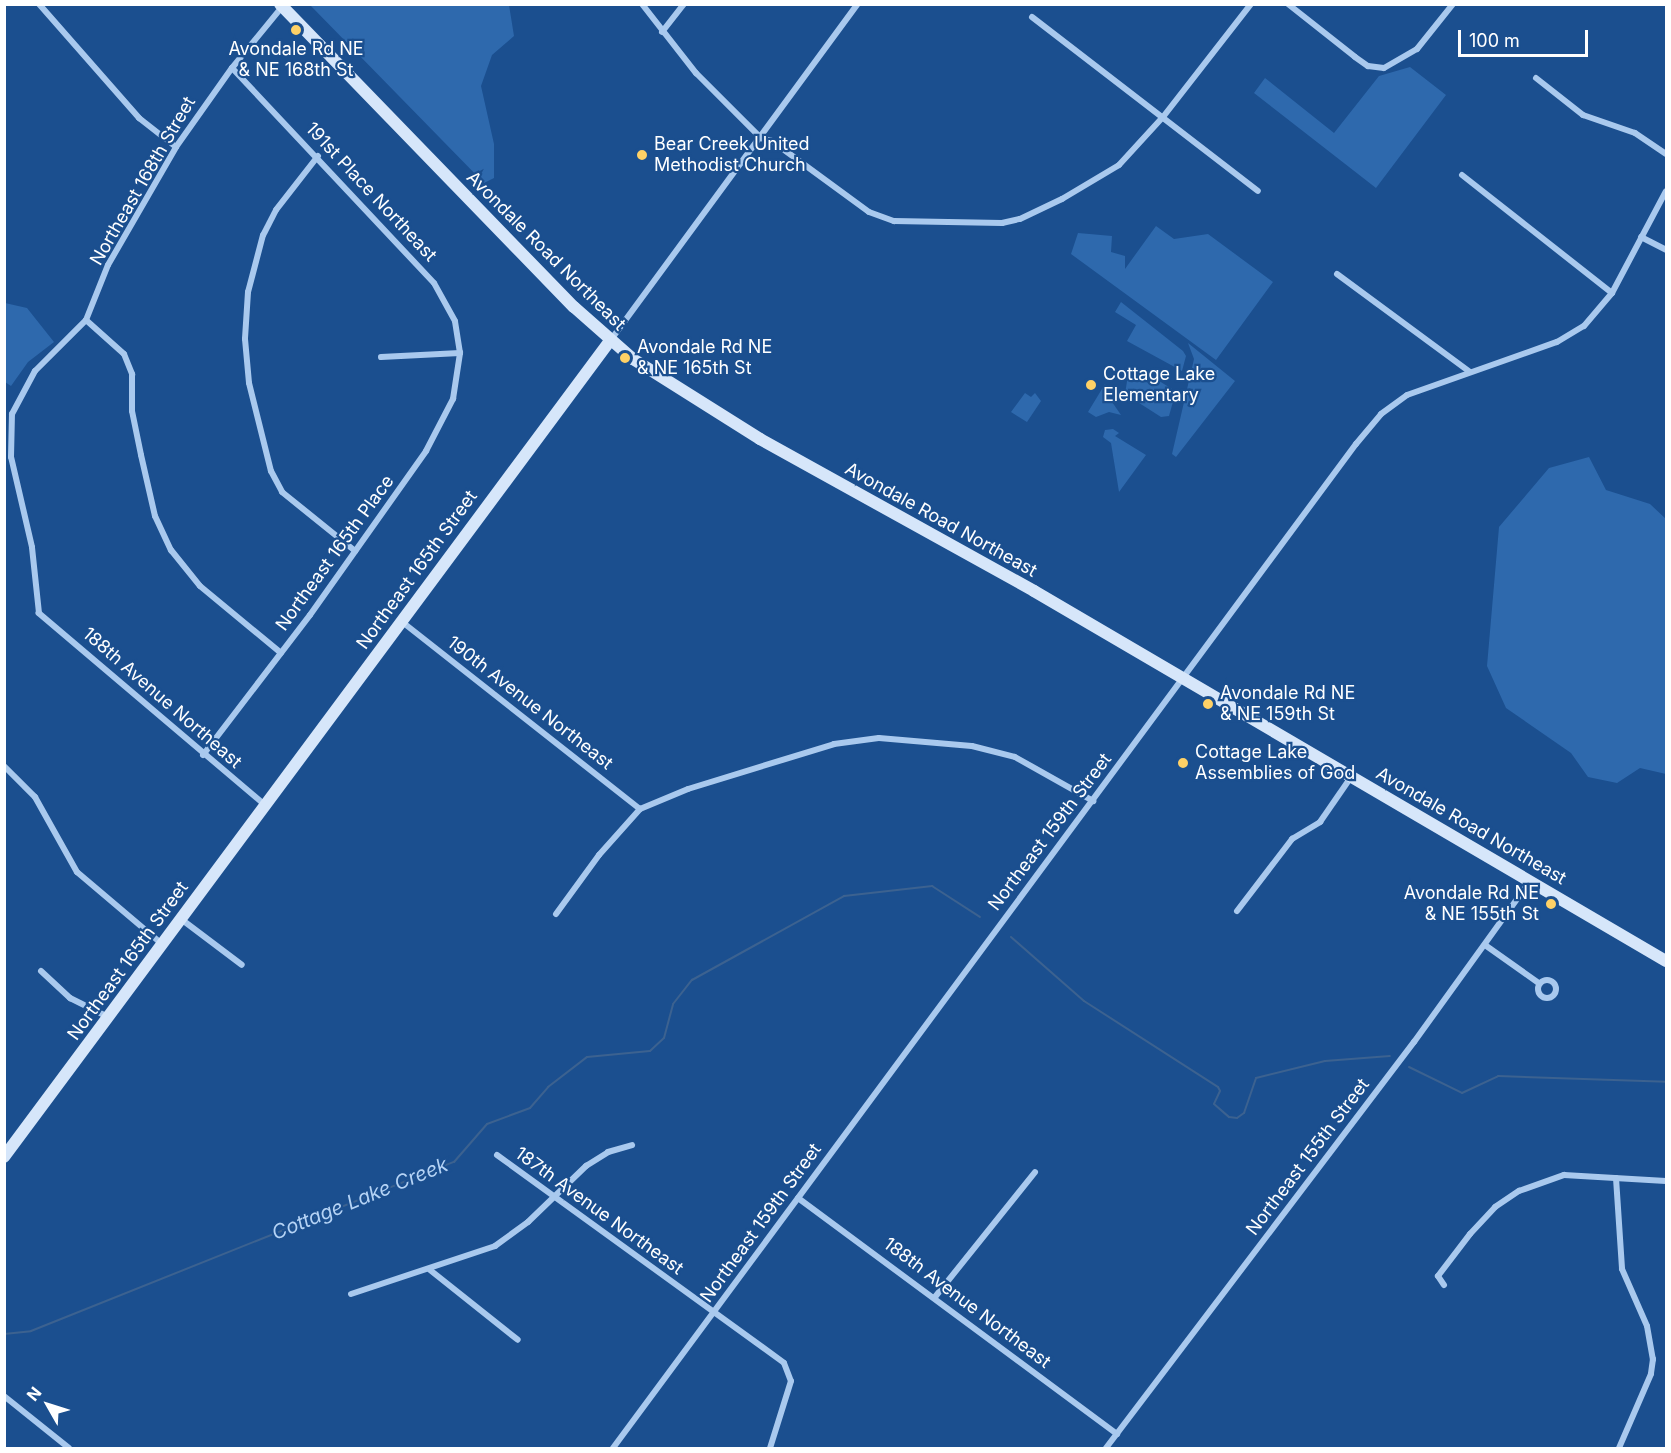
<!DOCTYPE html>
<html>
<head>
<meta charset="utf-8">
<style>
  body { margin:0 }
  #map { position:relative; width:1671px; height:1453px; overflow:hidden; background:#1b4f8f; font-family:Inter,sans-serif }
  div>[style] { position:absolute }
  .green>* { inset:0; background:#2e69ad }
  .stream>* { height:2px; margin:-1px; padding:0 1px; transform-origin:1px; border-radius:1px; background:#3c6290 }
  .street>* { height:6px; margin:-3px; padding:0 3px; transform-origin:3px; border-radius:3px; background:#a9c9ee }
  .street>.ring { margin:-3px; padding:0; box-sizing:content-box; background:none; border:6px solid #a9c9ee; border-radius:50% }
  .secondary>* { height:12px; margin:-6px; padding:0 6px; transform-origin:6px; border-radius:6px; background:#d6e6fa }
  .dots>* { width:16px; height:16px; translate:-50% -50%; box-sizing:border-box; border:3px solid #1b4f8f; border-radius:50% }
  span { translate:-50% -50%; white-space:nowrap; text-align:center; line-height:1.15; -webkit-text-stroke:4.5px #1b4f8f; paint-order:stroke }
  .poi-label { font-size:18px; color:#fff }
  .left { translate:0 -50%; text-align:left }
  .right { translate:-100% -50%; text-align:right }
  .street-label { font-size:18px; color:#fff }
  .water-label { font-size:20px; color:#b5d3f5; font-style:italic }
  .frame { position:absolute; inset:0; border:6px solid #fff; pointer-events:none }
  .north { position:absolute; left:18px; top:1375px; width:60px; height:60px; -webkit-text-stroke:4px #1b4f8f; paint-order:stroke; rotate:309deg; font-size:16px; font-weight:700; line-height:24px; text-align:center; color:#fff }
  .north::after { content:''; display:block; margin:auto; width:21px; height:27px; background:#fff; clip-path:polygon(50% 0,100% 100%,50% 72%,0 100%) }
  .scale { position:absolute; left:1458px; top:30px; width:130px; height:27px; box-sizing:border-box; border:3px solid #fff; border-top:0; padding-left:8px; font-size:18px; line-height:21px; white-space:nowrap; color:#fff; -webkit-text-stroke:4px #1b4f8f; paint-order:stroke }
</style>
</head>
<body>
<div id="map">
  <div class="green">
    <div style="clip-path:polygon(310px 5px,509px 5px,514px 36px,492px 55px,481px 86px,494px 144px,494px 178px,484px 183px)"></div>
    <div style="clip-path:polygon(1410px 67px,1446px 95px,1376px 188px,1254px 93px,1265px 78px,1334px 133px,1379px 76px)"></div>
    <div style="clip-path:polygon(1156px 226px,1174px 239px,1208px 234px,1273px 282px,1216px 360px,1071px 254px,1078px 233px,1112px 236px,1111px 252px,1125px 256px,1125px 269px)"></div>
    <div style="clip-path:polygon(1121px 302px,1183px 351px,1186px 356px,1182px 371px,1127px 341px,1136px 325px,1115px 312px)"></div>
    <div style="clip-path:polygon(5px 303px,27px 308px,54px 342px,28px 362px,11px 386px,5px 382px)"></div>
    <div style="clip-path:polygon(1188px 343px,1235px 381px,1176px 457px,1172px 454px,1194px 359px)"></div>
    <div style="clip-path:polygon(1143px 371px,1172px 389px,1174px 398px,1169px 416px,1161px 417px,1125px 394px,1128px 375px)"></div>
    <div style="clip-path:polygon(1105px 384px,1110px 399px,1121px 415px,1109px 412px,1096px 417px,1088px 412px)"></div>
    <div style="clip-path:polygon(1025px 393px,1031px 397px,1035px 393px,1041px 401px,1027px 422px,1011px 412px)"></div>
    <div style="clip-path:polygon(1113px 429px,1119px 433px,1115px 436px,1146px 455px,1119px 492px,1111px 443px,1103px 437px,1105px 430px)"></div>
    <div style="clip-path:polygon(1589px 457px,1606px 490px,1650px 504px,1666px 519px,1666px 774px,1640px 768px,1617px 783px,1588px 777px,1571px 753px,1506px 708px,1487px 666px,1499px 527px,1549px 468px)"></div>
  </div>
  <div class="stream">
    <div style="left:1011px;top:937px;width:97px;rotate:41.2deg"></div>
    <div style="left:1084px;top:1001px;width:159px;rotate:32.7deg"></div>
    <div style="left:1218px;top:1087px;width:4px;rotate:63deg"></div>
    <div style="left:1220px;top:1091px;width:14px;rotate:115deg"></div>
    <div style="left:1214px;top:1104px;width:20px;rotate:41deg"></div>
    <div style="left:1229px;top:1117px;width:8px;rotate:7deg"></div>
    <div style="left:1237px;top:1118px;width:9px;rotate:-36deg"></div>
    <div style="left:1244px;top:1113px;width:37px;rotate:-71deg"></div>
    <div style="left:1256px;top:1078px;width:71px;rotate:-13.8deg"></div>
    <div style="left:1325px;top:1061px;width:65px;rotate:-4.4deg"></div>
    <div style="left:1409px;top:1067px;width:59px;rotate:26.1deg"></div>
    <div style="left:1462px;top:1093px;width:40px;rotate:-25deg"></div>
    <div style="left:1498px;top:1076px;width:168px;rotate:2deg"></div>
    <div style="left:4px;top:1334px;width:27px;rotate:-6deg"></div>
    <div style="left:31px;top:1331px;width:456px;rotate:-21.8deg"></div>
    <div style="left:454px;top:1162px;width:50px;rotate:-49deg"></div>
    <div style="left:487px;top:1124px;width:46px;rotate:-20.4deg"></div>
    <div style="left:530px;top:1108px;width:28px;rotate:-49deg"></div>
    <div style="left:548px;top:1087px;width:49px;rotate:-37.6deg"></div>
    <div style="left:587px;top:1057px;width:63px;rotate:-5.4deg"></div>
    <div style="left:650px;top:1051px;width:19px;rotate:-43deg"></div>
    <div style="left:664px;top:1038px;width:35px;rotate:-75deg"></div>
    <div style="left:673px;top:1004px;width:31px;rotate:-52deg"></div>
    <div style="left:692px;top:980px;width:174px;rotate:-28.9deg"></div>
    <div style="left:844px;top:896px;width:89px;rotate:-6.5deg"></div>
    <div style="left:932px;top:886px;width:57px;rotate:32.9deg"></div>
  </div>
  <div class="street">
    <div style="left:39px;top:4px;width:152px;rotate:48.7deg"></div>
    <div style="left:139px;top:118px;width:47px;rotate:38.1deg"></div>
    <div style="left:642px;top:4px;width:88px;rotate:52deg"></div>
    <div style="left:696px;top:73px;width:92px;rotate:45deg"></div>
    <div style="left:761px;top:138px;width:11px;rotate:15deg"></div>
    <div style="left:772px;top:141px;width:120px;rotate:36.2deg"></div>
    <div style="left:869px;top:212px;width:27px;rotate:20deg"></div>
    <div style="left:894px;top:221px;width:108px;rotate:1.1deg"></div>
    <div style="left:1002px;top:223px;width:18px;rotate:-13deg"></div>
    <div style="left:1020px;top:219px;width:47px;rotate:-25.5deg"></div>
    <div style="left:1062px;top:199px;width:66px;rotate:-30.8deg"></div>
    <div style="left:1119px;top:165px;width:65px;rotate:-47.5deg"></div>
    <div style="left:1163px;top:117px;width:143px;rotate:-52.1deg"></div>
    <div style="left:1288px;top:4px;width:85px;rotate:38.3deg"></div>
    <div style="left:1355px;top:57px;width:16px;rotate:35deg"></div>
    <div style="left:1368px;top:66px;width:16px;rotate:7deg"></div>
    <div style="left:1384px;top:68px;width:38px;rotate:-30deg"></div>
    <div style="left:1417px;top:49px;width:58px;rotate:-51.3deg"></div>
    <div style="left:1032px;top:17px;width:285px;rotate:37.6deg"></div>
    <div style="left:662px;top:32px;width:36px;rotate:-52deg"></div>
    <div style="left:1536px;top:78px;width:60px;rotate:38.2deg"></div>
    <div style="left:1583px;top:115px;width:55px;rotate:19.1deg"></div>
    <div style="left:1635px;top:133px;width:37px;rotate:34deg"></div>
    <div style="left:318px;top:156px;width:68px;rotate:127.9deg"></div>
    <div style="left:276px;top:210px;width:28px;rotate:117deg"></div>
    <div style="left:263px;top:235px;width:59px;rotate:104.7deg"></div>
    <div style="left:248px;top:292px;width:47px;rotate:93.7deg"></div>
    <div style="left:245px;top:339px;width:44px;rotate:84.8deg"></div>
    <div style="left:249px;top:383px;width:91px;rotate:76deg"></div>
    <div style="left:271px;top:471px;width:24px;rotate:62deg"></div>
    <div style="left:282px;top:492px;width:94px;rotate:38.9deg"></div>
    <div style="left:1462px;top:175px;width:191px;rotate:38.2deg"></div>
    <div style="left:1641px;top:237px;width:28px;rotate:27deg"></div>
    <div style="left:1337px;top:274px;width:165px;rotate:36.4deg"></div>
    <div style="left:86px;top:320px;width:51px;rotate:41.8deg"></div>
    <div style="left:124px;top:354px;width:22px;rotate:68deg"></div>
    <div style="left:132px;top:374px;width:37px;rotate:90deg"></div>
    <div style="left:132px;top:411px;width:45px;rotate:78.4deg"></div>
    <div style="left:141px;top:455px;width:63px;rotate:77.1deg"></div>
    <div style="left:155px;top:516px;width:38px;rotate:65deg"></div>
    <div style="left:171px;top:550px;width:46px;rotate:51.1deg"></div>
    <div style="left:200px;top:586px;width:105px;rotate:39.6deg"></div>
    <div style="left:610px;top:341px;width:418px;rotate:-53.7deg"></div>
    <div style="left:381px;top:357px;width:79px;rotate:-2.9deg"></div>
    <div style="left:401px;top:621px;width:304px;rotate:38.2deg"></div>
    <div style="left:203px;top:755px;width:176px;rotate:-52.6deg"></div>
    <div style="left:310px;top:615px;width:201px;rotate:-54.7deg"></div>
    <div style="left:426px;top:451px;width:59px;rotate:-62.6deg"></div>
    <div style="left:453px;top:399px;width:47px;rotate:-81.3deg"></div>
    <div style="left:460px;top:353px;width:32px;rotate:-99deg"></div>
    <div style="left:455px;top:321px;width:43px;rotate:-118.9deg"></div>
    <div style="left:434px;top:283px;width:295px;rotate:-133.2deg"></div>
    <div style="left:4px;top:766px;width:44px;rotate:45deg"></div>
    <div style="left:35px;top:797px;width:86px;rotate:60.8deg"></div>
    <div style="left:77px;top:872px;width:111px;rotate:40.3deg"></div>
    <div style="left:265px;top:805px;width:297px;rotate:-139.7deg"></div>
    <div style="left:39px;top:613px;width:66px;rotate:-96.1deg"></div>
    <div style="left:32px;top:547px;width:92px;rotate:-103.1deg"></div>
    <div style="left:11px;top:457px;width:43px;rotate:-88.7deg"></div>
    <div style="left:12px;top:414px;width:49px;rotate:-61.9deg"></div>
    <div style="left:35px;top:371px;width:72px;rotate:-45deg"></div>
    <div style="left:86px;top:320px;width:59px;rotate:-68.2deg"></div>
    <div style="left:108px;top:265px;width:136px;rotate:-60deg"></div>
    <div style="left:176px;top:147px;width:97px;rotate:-54.7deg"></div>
    <div style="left:232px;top:68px;width:79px;rotate:-50.7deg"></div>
    <div style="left:1237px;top:911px;width:91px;rotate:-52.6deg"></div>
    <div style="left:1292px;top:839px;width:33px;rotate:-31deg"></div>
    <div style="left:1320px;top:822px;width:55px;rotate:-55.4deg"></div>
    <div style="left:556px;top:914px;width:73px;rotate:-53.9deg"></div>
    <div style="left:599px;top:855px;width:62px;rotate:-48.3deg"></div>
    <div style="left:640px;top:809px;width:52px;rotate:-22.6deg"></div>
    <div style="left:688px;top:789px;width:153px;rotate:-17.1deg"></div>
    <div style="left:834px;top:744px;width:45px;rotate:-7.6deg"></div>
    <div style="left:879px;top:738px;width:93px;rotate:4.9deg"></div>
    <div style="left:972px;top:746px;width:44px;rotate:14.3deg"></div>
    <div style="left:1015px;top:757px;width:90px;rotate:29.4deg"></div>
    <div style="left:181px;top:919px;width:76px;rotate:37deg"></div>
    <div style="left:1485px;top:945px;width:67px;rotate:35.3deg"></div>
    <div style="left:41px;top:971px;width:40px;rotate:43deg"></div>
    <div style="left:70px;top:998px;width:42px;rotate:26.6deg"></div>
    <div class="ring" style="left:1538px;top:980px;width:12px;height:12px"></div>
    <div style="left:497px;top:1155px;width:354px;rotate:35.9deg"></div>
    <div style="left:784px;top:1363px;width:19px;rotate:69deg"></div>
    <div style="left:791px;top:1381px;width:70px;rotate:107.4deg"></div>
    <div style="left:1616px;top:1178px;width:91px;rotate:86.2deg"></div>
    <div style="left:1622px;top:1269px;width:62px;rotate:66.3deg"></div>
    <div style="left:1647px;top:1326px;width:34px;rotate:80deg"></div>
    <div style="left:1653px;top:1359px;width:15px;rotate:98deg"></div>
    <div style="left:1651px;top:1374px;width:81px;rotate:113.4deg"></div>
    <div style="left:798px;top:1198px;width:397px;rotate:36.5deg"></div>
    <div style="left:430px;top:1270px;width:112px;rotate:38.5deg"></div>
    <div style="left:1444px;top:1285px;width:11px;rotate:-124deg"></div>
    <div style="left:1438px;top:1276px;width:53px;rotate:-52.7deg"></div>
    <div style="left:1470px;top:1234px;width:37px;rotate:-47deg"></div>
    <div style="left:1495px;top:1207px;width:29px;rotate:-34deg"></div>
    <div style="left:1519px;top:1191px;width:48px;rotate:-19.6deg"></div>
    <div style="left:1564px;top:1175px;width:102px;rotate:3.4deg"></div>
    <div style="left:351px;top:1294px;width:152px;rotate:-18.4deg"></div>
    <div style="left:495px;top:1246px;width:41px;rotate:-36deg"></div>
    <div style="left:528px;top:1222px;width:81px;rotate:-44deg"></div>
    <div style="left:586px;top:1166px;width:26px;rotate:-32deg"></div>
    <div style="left:608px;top:1152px;width:25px;rotate:-16deg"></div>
    <div style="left:935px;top:1297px;width:160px;rotate:-51.3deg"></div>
    <div style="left:4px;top:1396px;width:83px;rotate:38.7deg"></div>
    <div style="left:613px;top:1448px;width:1249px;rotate:-53.5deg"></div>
    <div style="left:1356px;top:444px;width:39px;rotate:-50deg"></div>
    <div style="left:1381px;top:414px;width:32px;rotate:-36deg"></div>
    <div style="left:1407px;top:395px;width:159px;rotate:-19.5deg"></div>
    <div style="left:1557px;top:342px;width:31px;rotate:-31deg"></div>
    <div style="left:1584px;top:326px;width:43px;rotate:-49.7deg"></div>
    <div style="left:1612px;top:293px;width:115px;rotate:-62.1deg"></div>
    <div style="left:1106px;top:1448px;width:510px;rotate:-52.82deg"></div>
    <div style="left:1414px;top:1042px;width:198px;rotate:-54.2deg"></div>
  </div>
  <div class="secondary">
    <div style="left:280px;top:4px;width:422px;rotate:45.9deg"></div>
    <div style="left:574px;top:307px;width:79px;rotate:41.4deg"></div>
    <div style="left:633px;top:359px;width:150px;rotate:32.2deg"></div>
    <div style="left:760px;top:439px;width:313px;rotate:29deg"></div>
    <div style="left:1034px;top:591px;width:732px;rotate:30.35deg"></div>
    <div style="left:4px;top:1157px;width:1015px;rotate:-53.41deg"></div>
  </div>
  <div class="dots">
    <div style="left:296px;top:30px;background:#ffd166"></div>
    <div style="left:642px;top:155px;background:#ffd166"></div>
    <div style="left:625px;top:358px;background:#ffd166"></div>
    <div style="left:1091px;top:385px;background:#ffd166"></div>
    <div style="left:1208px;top:704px;background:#ffd166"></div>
    <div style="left:1183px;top:763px;background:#ffd166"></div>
    <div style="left:1551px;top:904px;background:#ffd166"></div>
  </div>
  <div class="poi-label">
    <span style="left:296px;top:60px">Avondale Rd NE<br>&amp; NE 168th St</span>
    <span class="left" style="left:654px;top:155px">Bear Creek United<br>Methodist Church</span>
    <span class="left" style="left:637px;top:358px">Avondale Rd NE<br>&amp; NE 165th St</span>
    <span class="left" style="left:1103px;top:385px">Cottage Lake<br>Elementary</span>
    <span class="left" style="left:1220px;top:704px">Avondale Rd NE<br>&amp; NE 159th St</span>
    <span class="left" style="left:1195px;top:763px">Cottage Lake<br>Assemblies of God</span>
    <span class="right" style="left:1539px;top:904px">Avondale Rd NE<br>&amp; NE 155th St</span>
  </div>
  <div class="street-label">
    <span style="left:143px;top:181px;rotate:-60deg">Northeast 168th Street</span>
    <span style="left:371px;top:192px;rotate:47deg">191st Place Northeast</span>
    <span style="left:546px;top:251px;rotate:45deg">Avondale Road Northeast</span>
    <span style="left:941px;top:520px;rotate:29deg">Avondale Road Northeast</span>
    <span style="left:335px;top:553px;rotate:-54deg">Northeast 165th Place</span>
    <span style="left:417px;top:570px;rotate:-54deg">Northeast 165th Street</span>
    <span style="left:162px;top:698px;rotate:41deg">188th Avenue Northeast</span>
    <span style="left:530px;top:703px;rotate:38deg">190th Avenue Northeast</span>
    <span style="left:1471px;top:826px;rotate:30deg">Avondale Road Northeast</span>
    <span style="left:1050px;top:832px;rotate:-53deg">Northeast 159th Street</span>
    <span style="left:128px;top:961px;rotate:-54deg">Northeast 165th Street</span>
    <span style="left:1308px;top:1157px;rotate:-53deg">Northeast 155th Street</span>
    <span style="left:599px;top:1211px;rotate:36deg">187th Avenue Northeast</span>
    <span style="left:761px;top:1223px;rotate:-54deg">Northeast 159th Street</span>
    <span style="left:967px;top:1303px;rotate:37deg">188th Avenue Northeast</span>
  </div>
  <div class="water-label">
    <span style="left:360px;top:1199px;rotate:-22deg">Cottage Lake Creek</span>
  </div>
  <div class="frame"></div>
  <div class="north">N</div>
  <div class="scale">100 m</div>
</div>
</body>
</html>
